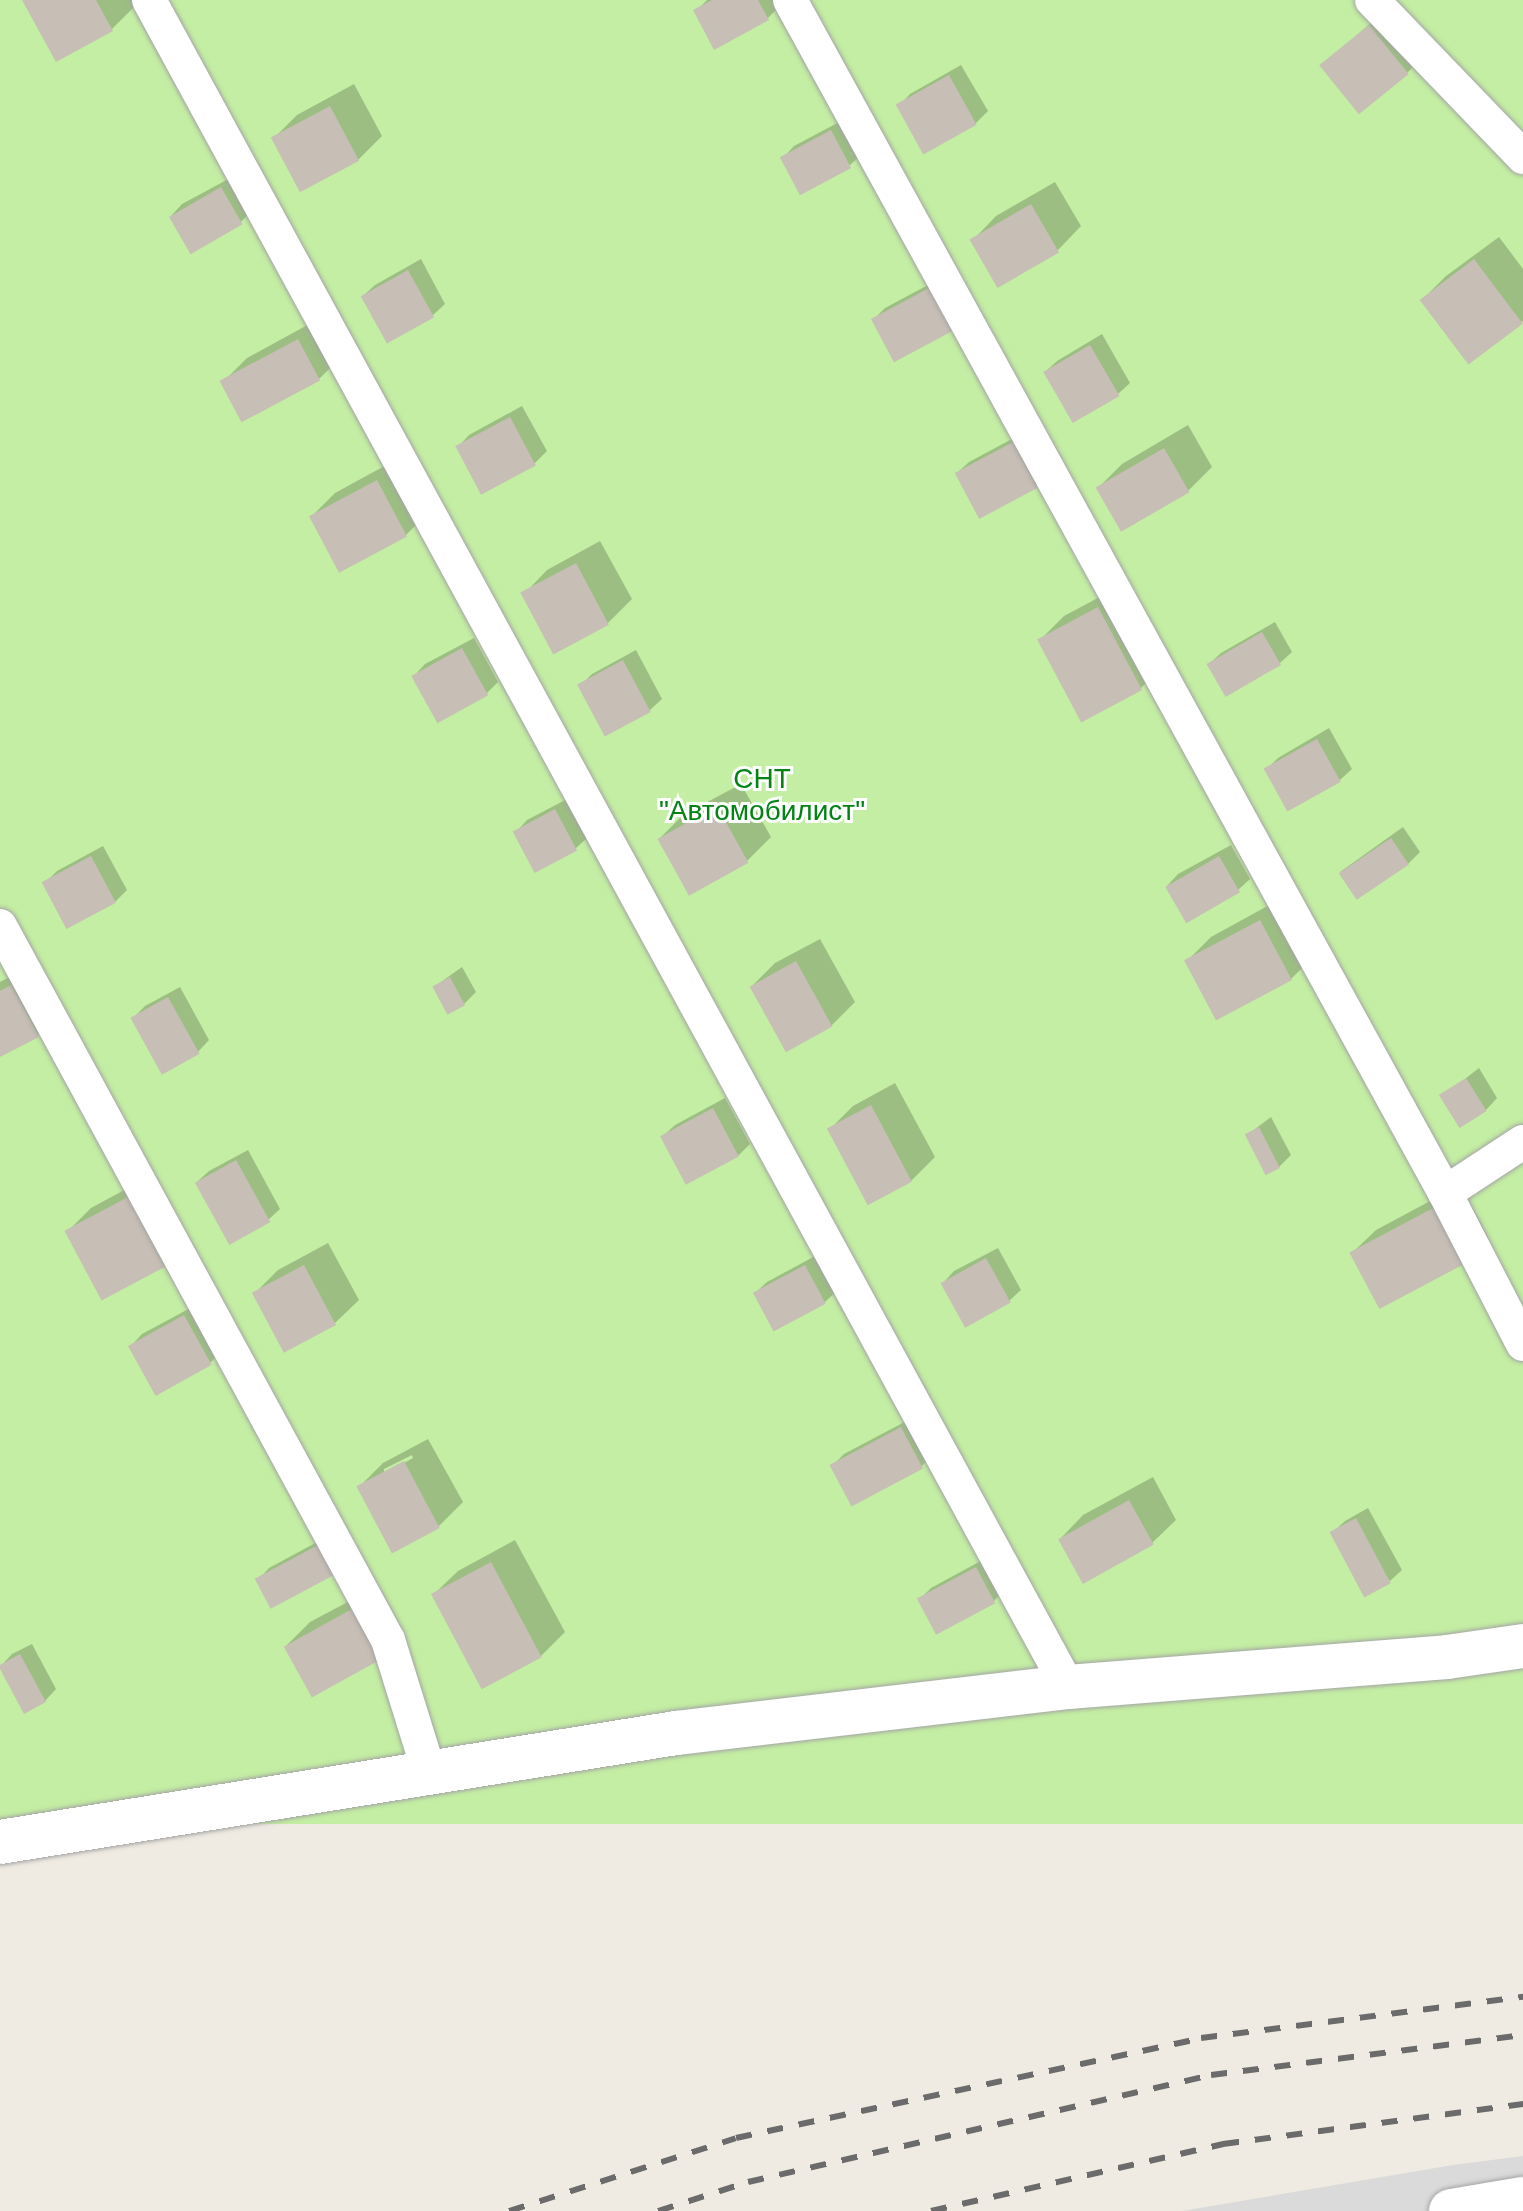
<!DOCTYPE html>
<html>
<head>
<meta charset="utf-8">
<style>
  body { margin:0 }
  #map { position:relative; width:1523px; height:2211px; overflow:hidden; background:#efebe2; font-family:Arial,sans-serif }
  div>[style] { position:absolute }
  .residential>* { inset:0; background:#dbdada }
  .grass>* { inset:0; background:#c4eea3; transform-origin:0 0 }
  .shadow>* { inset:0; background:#0003 }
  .building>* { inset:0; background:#c7beb5; transform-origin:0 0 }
  .roads { filter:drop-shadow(0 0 2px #a4a4a4) drop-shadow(0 0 2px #a4a4a4) }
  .lane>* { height:34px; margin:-17px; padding:0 17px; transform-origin:17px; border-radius:17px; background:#fff }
  .street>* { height:44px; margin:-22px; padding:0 22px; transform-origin:22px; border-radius:22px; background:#fff }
  .rail>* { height:6px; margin-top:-3px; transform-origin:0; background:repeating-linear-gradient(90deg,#6b6b6b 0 16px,transparent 0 32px) }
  span { translate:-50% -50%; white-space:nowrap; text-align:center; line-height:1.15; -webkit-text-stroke:6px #fff; paint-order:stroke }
  .park-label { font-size:28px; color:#038314 }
</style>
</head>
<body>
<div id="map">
  <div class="residential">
    <div style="clip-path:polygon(1523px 2156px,1523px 2211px,1182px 2211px,1453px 2165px)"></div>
  </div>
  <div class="grass">
    <div style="left:0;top:0;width:1523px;height:1824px"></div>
  </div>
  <div class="shadow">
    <div style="clip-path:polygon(24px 0,132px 0,135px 6px,111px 30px)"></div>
    <div style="clip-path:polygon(707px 0,775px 0,779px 7px,767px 19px,696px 11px)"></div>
    <div style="clip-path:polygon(1394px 3px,1431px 49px,1407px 73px,1322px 65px)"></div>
    <div style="clip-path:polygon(961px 65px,988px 111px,976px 123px,925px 152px,899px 106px,910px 94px)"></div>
    <div style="clip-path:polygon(354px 84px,382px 136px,358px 160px,274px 138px,297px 115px)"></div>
    <div style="clip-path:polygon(843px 120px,861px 155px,849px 166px,783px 158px,794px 146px)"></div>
    <div style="clip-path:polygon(234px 176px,252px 210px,241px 222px,171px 216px,182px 204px)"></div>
    <div style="clip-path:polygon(1055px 182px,1081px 226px,1058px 250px,973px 240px,996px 216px)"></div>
    <div style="clip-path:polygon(1499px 237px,1523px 269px,1523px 321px,1469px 362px,1422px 300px,1446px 276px)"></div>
    <div style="clip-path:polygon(421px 259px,445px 304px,433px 315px,387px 340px,363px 296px,375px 285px)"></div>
    <div style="clip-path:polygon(943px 277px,964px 317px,873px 320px,885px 308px)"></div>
    <div style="clip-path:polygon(322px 317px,343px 355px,319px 379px,223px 382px,247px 358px)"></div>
    <div style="clip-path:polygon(1102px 334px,1130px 383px,1118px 394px,1045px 372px,1057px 361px)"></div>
    <div style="clip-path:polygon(522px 406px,547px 451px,535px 463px,482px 492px,458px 447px,469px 435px)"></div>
    <div style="clip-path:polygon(1188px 425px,1212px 467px,1188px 491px,1098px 488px,1122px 464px)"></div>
    <div style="clip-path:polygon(1025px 432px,1048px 474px,1036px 486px,980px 516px,957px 473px,969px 462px)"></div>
    <div style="clip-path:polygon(401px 457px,430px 511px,406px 535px,311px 517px,335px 493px)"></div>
    <div style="clip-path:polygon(600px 541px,632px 599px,608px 623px,555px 652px,524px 594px,547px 570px)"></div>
    <div style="clip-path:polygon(1122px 585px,1165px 664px,1141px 688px,1040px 640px,1064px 616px)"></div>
    <div style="clip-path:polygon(1275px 622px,1292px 652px,1280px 663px,1209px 664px,1221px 653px)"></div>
    <div style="clip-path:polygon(474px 638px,498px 682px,486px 694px,414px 676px,425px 664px)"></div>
    <div style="clip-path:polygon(636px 650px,662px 699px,650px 710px,606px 735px,580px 686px,592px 674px)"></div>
    <div style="clip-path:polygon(1329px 728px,1352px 769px,1340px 780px,1267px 769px,1278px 758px)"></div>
    <div style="clip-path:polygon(741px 784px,771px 837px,747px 861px,688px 893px,659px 839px,683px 815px)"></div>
    <div style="clip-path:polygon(567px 799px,587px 838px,575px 849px,516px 832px,527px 820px)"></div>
    <div style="clip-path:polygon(1403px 827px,1420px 852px,1408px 864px,1340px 872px)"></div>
    <div style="clip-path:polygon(1231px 845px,1250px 879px,1238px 890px,1167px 886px,1178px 874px)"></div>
    <div style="clip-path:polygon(103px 846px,127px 890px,115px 902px,45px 883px,57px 871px)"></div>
    <div style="clip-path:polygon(1284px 897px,1315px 955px,1291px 979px,1187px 961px,1211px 937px)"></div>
    <div style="clip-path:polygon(820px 939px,855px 1002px,831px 1026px,751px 987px,775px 963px)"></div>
    <div style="clip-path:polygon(35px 963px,62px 1011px,38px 1035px,0 1055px,0 982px)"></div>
    <div style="clip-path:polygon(462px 967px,476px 992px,464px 1004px,434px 987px)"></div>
    <div style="clip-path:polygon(180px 987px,209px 1040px,198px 1052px,133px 1018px,145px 1006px)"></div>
    <div style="clip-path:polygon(1479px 1068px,1497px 1098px,1486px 1110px,1443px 1096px)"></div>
    <div style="clip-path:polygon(895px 1083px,935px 1157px,911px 1181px,829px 1130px,853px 1106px)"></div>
    <div style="clip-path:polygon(725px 1098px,750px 1144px,738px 1156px,663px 1136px,675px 1125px)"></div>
    <div style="clip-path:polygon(1271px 1117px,1291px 1155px,1279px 1167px,1247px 1135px)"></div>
    <div style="clip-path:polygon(248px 1150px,280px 1209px,268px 1220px,197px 1182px,209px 1171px)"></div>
    <div style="clip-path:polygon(152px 1175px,188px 1241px,164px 1265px,67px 1232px,91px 1208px)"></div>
    <div style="clip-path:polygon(1460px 1185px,1488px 1237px,1464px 1261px,1352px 1253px,1376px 1230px)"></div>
    <div style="clip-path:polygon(328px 1243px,359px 1300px,335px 1323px,254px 1294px,278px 1270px)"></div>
    <div style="clip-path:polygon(998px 1248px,1021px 1290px,1009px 1301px,943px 1283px,954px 1271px)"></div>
    <div style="clip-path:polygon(817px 1255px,837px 1291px,825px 1302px,755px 1293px,767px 1282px)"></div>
    <div style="clip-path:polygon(196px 1305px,222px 1351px,210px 1363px,131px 1346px,142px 1334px)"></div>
    <div style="clip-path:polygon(914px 1417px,933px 1454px,922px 1466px,833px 1465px,844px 1454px)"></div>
    <div style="clip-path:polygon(evenodd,428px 1439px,463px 1502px,439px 1526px,359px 1487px,383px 1463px,428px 1439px,412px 1455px,413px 1458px,384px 1474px,384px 1469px,412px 1455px)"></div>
    <div style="clip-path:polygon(1153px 1477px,1176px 1520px,1152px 1543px,1060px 1539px,1083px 1515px)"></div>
    <div style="clip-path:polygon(1368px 1508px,1402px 1570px,1390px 1581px,1333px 1532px,1345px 1521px)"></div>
    <div style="clip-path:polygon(332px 1534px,335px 1572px,258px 1580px,269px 1568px)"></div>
    <div style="clip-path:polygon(515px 1540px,565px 1632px,541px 1656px,434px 1594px,458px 1571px)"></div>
    <div style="clip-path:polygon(988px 1557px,1005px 1589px,994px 1601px,920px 1599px,931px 1588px)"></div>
    <div style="clip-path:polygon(376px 1587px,378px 1658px,286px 1646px,310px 1622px)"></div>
    <div style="clip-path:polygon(32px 1644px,56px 1689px,45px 1701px,1px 1666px,12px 1654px)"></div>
  </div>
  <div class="building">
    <div style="clip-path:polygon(22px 0,96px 0,113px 31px,56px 62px)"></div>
    <div style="clip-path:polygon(712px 0,758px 0,769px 20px,714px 50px,693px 10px)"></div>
    <div style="left:1369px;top:25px;width:63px;height:64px;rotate:51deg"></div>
    <div style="left:949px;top:75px;width:57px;height:61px;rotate:61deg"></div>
    <div style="left:330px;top:106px;width:62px;height:67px;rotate:62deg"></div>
    <div style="left:831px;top:130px;width:43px;height:58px;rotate:62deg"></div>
    <div style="left:221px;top:187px;width:43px;height:60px;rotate:60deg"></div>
    <div style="left:1031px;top:204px;width:56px;height:71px;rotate:60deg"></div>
    <div style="left:1474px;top:259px;width:81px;height:68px;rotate:53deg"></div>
    <div style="left:408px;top:270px;width:54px;height:54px;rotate:61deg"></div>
    <div style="left:931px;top:287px;width:49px;height:68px;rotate:62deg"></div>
    <div style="left:298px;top:339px;width:47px;height:89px;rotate:62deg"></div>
    <div style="left:1090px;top:345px;width:59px;height:54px;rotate:60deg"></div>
    <div style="left:510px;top:417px;width:55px;height:62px;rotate:62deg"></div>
    <div style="left:1013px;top:442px;width:52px;height:66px;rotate:62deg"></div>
    <div style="left:1164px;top:448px;width:51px;height:79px;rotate:60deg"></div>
    <div style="left:377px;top:480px;width:64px;height:77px;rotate:62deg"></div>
    <div style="left:576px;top:563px;width:70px;height:63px;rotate:62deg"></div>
    <div style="left:1098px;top:607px;width:94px;height:69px;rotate:62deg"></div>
    <div style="left:1262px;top:632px;width:38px;height:64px;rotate:60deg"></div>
    <div style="left:462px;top:648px;width:54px;height:58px;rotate:61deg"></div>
    <div style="left:623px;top:660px;width:59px;height:52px;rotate:62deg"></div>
    <div style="left:1317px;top:739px;width:49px;height:61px;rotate:61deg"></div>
    <div style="left:717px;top:806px;width:65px;height:68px;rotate:61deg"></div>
    <div style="left:555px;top:809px;width:47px;height:48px;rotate:62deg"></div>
    <div style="left:1391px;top:838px;width:32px;height:63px;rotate:56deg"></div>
    <div style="left:91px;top:856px;width:53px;height:56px;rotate:62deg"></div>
    <div style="left:1219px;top:856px;width:42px;height:62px;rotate:60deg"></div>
    <div style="left:1260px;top:920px;width:68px;height:86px;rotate:62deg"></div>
    <div style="left:796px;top:961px;width:75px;height:53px;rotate:61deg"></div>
    <div style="left:450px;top:977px;width:32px;height:20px;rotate:62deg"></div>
    <div style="clip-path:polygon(11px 985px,39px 1037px,0 1057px,0 991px)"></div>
    <div style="left:168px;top:997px;width:65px;height:43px;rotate:61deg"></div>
    <div style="left:1466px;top:1078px;width:39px;height:32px;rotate:58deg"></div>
    <div style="left:871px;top:1105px;width:87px;height:50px;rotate:62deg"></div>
    <div style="left:713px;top:1108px;width:55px;height:60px;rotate:62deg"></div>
    <div style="left:1259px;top:1127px;width:46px;height:16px;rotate:63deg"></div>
    <div style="left:236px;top:1160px;width:71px;height:47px;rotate:61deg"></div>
    <div style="left:128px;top:1197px;width:79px;height:72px;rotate:62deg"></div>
    <div style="left:1435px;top:1207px;width:64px;height:97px;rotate:62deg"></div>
    <div style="left:986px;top:1258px;width:51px;height:52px;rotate:61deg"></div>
    <div style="left:304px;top:1265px;width:68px;height:59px;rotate:62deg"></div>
    <div style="left:805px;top:1265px;width:44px;height:59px;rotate:62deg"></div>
    <div style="left:184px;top:1315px;width:57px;height:64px;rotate:61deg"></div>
    <div style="left:901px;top:1427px;width:47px;height:81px;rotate:62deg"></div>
    <div style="left:404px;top:1461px;width:76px;height:54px;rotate:62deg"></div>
    <div style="left:1129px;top:1500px;width:51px;height:81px;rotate:61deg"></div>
    <div style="left:1356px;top:1518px;width:74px;height:30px;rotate:62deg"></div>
    <div style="left:320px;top:1544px;width:34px;height:74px;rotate:62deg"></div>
    <div style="left:491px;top:1562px;width:108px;height:68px;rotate:62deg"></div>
    <div style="left:976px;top:1567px;width:41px;height:67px;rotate:62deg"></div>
    <div style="left:352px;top:1609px;width:58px;height:78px;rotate:61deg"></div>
    <div style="clip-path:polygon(20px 1654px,46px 1702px,24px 1714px,0 1669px,0 1665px)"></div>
  </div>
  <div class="roads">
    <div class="lane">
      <div style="left:149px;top:0;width:1921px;rotate:61.42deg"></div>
      <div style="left:790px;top:0;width:1361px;rotate:61.23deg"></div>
      <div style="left:1445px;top:1193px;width:170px;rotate:62.7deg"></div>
      <div style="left:1372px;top:0;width:218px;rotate:46.1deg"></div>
      <div style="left:0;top:926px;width:813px;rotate:61.48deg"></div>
      <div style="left:388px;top:1640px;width:141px;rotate:72.7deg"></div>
      <div style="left:1445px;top:1193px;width:93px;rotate:-33.2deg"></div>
    </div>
    <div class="street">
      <div style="left:0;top:1842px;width:685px;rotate:-9.16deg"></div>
      <div style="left:676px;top:1733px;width:395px;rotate:-6.7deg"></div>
      <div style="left:1068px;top:1687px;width:380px;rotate:-4.5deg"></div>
      <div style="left:1447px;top:1657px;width:77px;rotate:-8.2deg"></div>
      <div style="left:1451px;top:2211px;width:73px;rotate:-9.5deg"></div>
    </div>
  </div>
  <div class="rail">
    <div style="left:509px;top:2211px;width:238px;rotate:-17.8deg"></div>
    <div style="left:736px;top:2138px;width:476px;rotate:-12.1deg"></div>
    <div style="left:1201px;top:2038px;width:325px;rotate:-7.3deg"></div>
    <div style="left:658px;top:2211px;width:95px;rotate:-17.9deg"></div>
    <div style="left:748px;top:2182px;width:475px;rotate:-13deg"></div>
    <div style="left:1211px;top:2075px;width:315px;rotate:-7.3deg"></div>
    <div style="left:931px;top:2211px;width:300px;rotate:-12.9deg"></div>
    <div style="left:1223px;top:2144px;width:303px;rotate:-7.6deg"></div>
  </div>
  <div class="park-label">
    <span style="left:762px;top:795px">СНТ<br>"Автомобилист"</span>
  </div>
</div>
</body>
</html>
